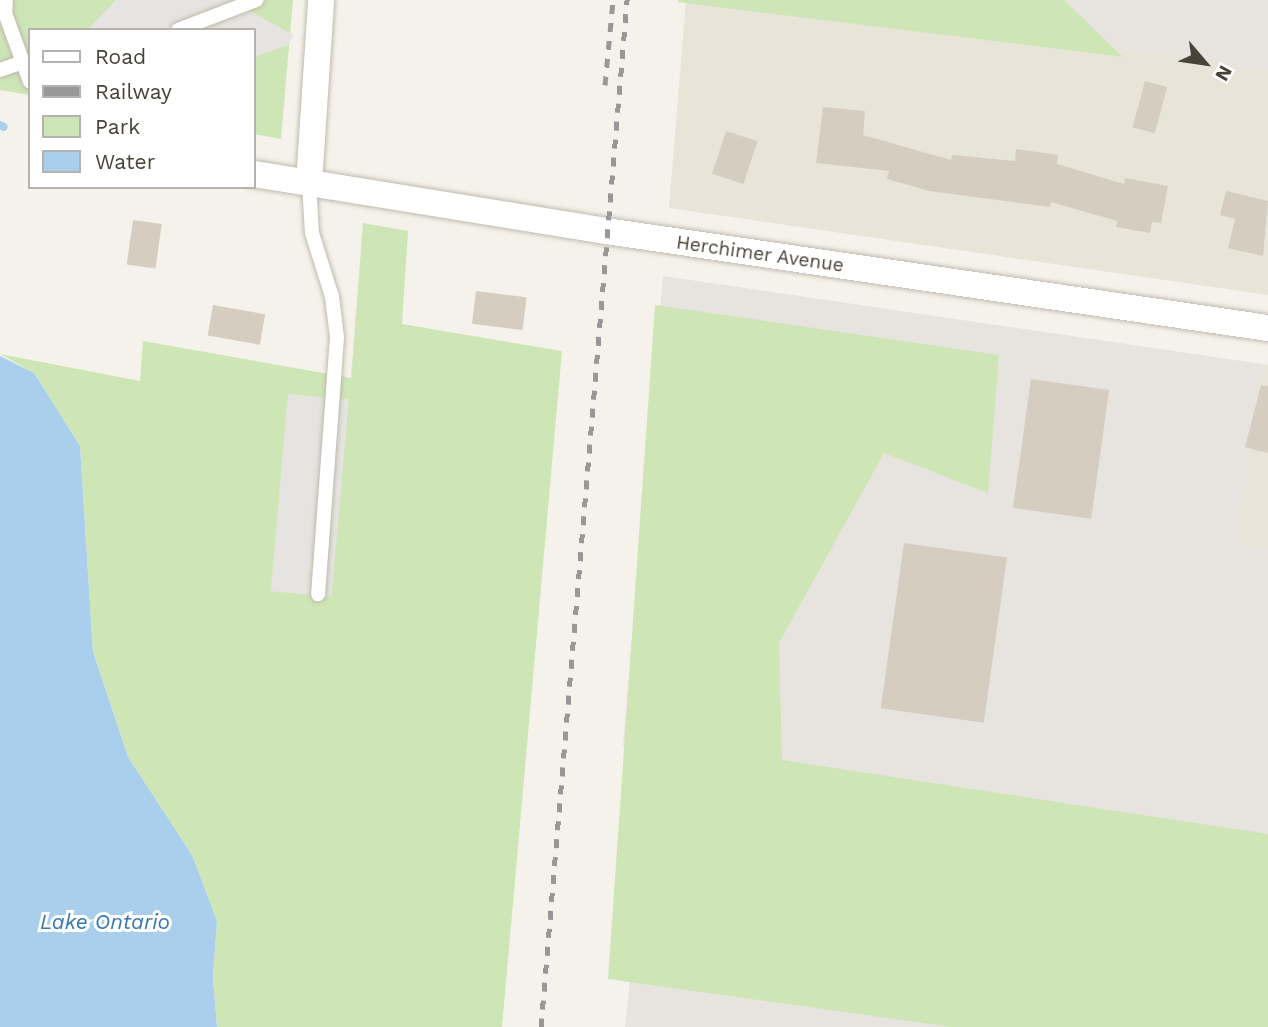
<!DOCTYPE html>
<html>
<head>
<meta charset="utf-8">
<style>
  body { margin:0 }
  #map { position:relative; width:1268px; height:1027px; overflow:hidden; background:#f4f2ea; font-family:"Work Sans",sans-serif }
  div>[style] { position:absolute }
  .residential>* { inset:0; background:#e8e4d8 }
  .industrial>* { inset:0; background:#e7e3de }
  .green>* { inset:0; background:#cee6b5 }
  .parking>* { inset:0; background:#e6e4e1; transform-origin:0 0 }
  .water>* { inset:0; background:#aacfed }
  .stream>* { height:8px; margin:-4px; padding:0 4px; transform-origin:4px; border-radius:4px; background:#aacfed }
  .building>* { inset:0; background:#d5cec0; transform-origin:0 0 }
  .roads { filter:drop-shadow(0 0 2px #bfbaad) drop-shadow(0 0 2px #bfbaad) }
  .lane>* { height:14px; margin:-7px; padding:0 7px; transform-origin:7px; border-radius:7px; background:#fff }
  .street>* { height:26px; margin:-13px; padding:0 13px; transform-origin:13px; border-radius:13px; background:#fff }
  .rail>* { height:5px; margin-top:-2.5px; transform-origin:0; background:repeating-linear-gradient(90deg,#989898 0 9px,transparent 0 18px) }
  span { translate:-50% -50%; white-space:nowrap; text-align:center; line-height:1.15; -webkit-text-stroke:6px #fff; paint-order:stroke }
  .street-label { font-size:19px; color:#484238 }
  .water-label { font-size:21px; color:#3677b0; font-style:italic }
  .legend { position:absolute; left:28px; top:28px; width:228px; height:161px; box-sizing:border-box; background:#fff; border:2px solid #b6b3af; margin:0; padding:9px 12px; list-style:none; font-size:21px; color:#484238 }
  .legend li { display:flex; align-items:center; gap:14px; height:35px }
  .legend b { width:35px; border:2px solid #b6b3af }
  .north { position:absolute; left:1170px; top:28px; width:70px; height:70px; -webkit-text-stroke:5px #fff; paint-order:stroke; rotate:119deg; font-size:19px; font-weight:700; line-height:28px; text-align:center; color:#484238 }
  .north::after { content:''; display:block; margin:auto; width:24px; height:32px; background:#484238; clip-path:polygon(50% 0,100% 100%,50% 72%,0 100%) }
</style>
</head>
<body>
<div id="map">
  <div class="residential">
    <div style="clip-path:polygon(686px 0,803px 0,1268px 70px,1268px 295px,669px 208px)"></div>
    <div style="clip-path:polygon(1262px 364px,1268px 365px,1268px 549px,1237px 544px)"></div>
  </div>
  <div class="industrial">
    <div style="clip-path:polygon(803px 0,1268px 0,1268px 70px)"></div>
    <div style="clip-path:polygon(663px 276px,1262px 364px,1237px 544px,1268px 549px,1268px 835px,623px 746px)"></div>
    <div style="clip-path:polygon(631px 971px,1021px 1027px,625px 1027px)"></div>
  </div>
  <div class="green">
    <div style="clip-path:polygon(0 0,293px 0,281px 139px,254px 134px,254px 30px,30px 30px,30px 95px,0 90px)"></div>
    <div style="clip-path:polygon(678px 0,1064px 0,1123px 57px,678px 2px)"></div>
    <div style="clip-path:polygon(363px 223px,408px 231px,402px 324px,562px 351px,502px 1027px,217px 1027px,213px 978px,217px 921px,192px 855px,128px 757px,93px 652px,80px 446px,34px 373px,0 354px,140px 381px,143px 341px,351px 378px)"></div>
    <div style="clip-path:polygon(655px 305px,999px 355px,988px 493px,884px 453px,779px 643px,782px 760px,1268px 834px,1268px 1027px,952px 1027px,608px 979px)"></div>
  </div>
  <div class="parking">
    <div style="clip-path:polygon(116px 0,229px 0,294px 35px,288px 45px,254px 57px,254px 30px,87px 30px)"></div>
    <div style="left:288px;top:394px;width:61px;height:198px;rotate:5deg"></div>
  </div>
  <div class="water">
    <div style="clip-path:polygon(0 356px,34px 373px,80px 446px,93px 652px,128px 757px,192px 855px,217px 921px,213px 978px,217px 1027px,0 1027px)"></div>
  </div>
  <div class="stream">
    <div style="left:0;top:125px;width:4px;rotate:27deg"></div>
  </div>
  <div class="building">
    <div style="left:1145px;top:81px;width:23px;height:48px;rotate:15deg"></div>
    <div style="clip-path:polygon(823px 107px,865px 111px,863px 135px,951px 160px,952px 155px,1015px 161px,1016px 149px,1058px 155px,1057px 164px,1124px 184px,1125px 178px,1168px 186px,1161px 223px,1152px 222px,1150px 233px,1116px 227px,1117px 221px,1051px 202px,1050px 207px,929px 191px,887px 179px,889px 171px,816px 163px)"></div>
    <div style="left:726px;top:131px;width:33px;height:45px;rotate:18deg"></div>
    <div style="clip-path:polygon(1226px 191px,1268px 201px,1263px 256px,1228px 248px,1235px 219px,1220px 215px)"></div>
    <div style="left:133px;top:220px;width:29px;height:45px;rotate:8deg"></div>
    <div style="left:476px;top:291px;width:51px;height:33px;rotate:7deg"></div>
    <div style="left:213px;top:305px;width:53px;height:31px;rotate:10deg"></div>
    <div style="left:1031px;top:379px;width:79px;height:130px;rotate:8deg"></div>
    <div style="clip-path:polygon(1261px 385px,1268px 386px,1268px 453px,1245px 447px)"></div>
    <div style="left:904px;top:543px;width:104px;height:167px;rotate:8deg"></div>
  </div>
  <div class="roads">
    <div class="lane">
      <div style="left:6px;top:0;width:13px;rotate:94deg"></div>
      <div style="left:5px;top:13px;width:73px;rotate:70.1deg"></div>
      <div style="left:178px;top:30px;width:84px;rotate:-21deg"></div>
      <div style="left:0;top:70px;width:24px;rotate:-19deg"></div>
      <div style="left:309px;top:183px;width:50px;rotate:86.6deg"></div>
      <div style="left:312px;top:233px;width:67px;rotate:72.6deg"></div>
      <div style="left:332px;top:297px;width:40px;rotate:82.9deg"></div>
      <div style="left:337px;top:337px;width:258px;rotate:94.2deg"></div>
    </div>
    <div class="street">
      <div style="left:254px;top:174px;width:357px;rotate:9.2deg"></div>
      <div style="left:606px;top:231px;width:669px;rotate:8.34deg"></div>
      <div style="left:309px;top:183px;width:183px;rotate:-86.2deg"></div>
    </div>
  </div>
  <div class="rail">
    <div style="left:605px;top:85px;width:85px;rotate:-84.6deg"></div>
    <div style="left:541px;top:1027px;width:1031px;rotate:-85.21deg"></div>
  </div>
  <div class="street-label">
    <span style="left:760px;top:254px;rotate:8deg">Herchimer Avenue</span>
  </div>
  <div class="water-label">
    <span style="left:105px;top:922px">Lake Ontario</span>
  </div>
  <ul class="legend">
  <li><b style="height:9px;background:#fff"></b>Road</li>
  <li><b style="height:9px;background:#989898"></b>Railway</li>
  <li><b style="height:19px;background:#cee6b5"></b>Park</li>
  <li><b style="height:19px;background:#aacfed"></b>Water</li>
  </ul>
  <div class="north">N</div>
</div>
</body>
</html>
